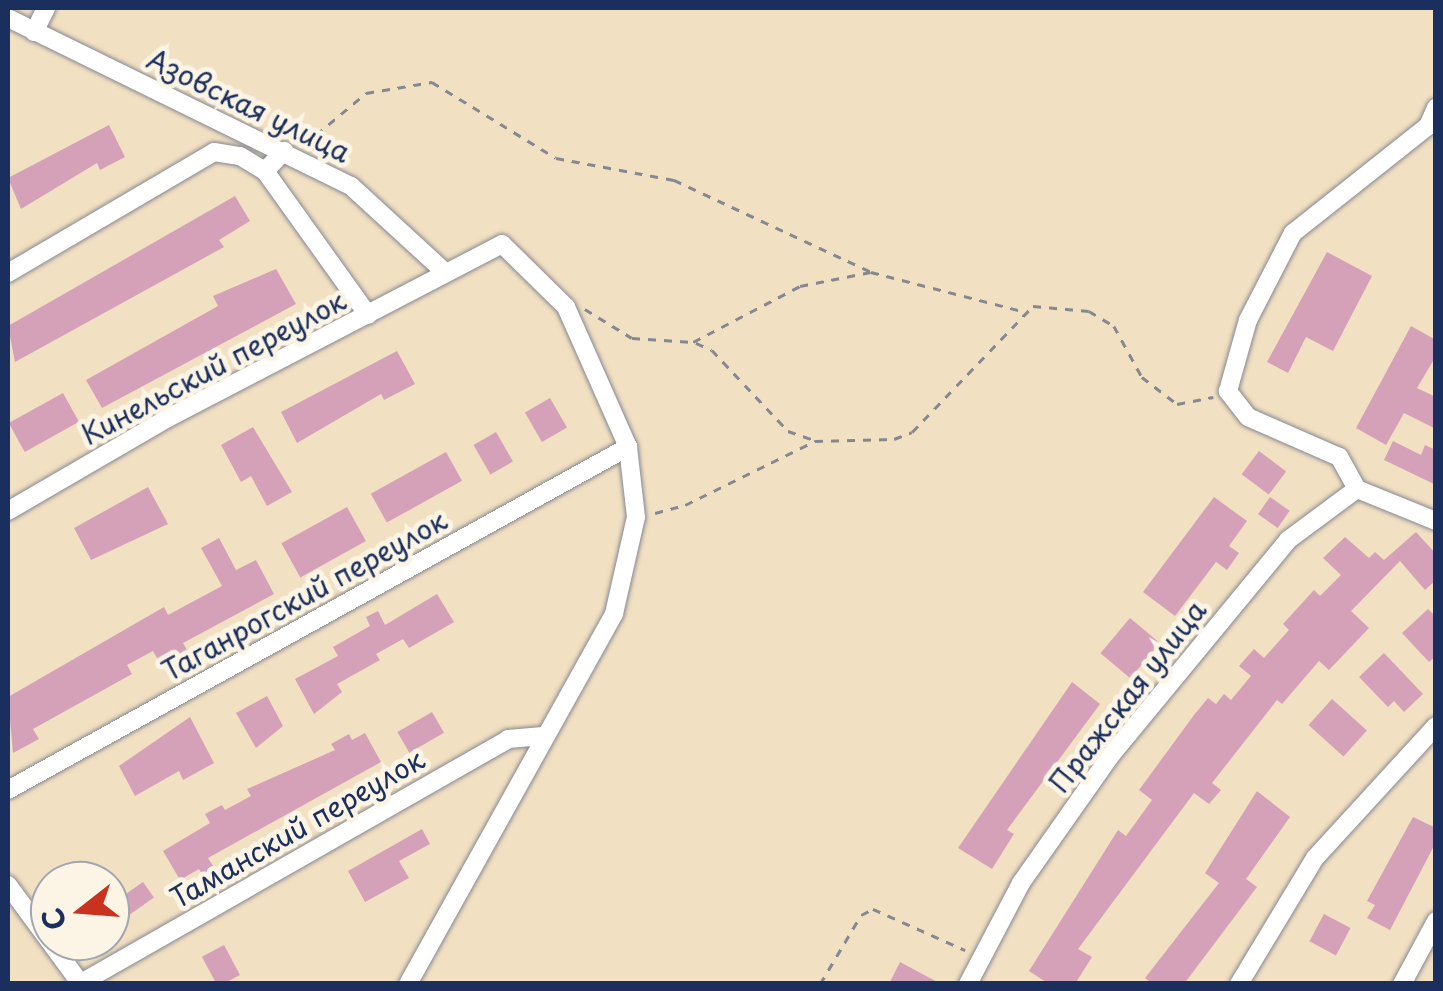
<!DOCTYPE html>
<html>
<head>
<meta charset="utf-8">
<style>
  body { margin:0 }
  #map { position:relative; width:1443px; height:991px; overflow:hidden; background:#f2e0c2; font-family:"Playpen Sans",sans-serif }
  div>[style] { position:absolute }
  .building>* { inset:0; background:#d5a1b9; transform-origin:0 0 }
  .path>* { height:2.5px; margin-top:-1.25px; transform-origin:0; background:repeating-linear-gradient(90deg,#868890 0 8px,transparent 0 16px) }
  .roads { filter:drop-shadow(0 0 2px #868890) drop-shadow(0 0 2px #868890) }
  .minor>* { height:18px; margin:-9px; padding:0 9px; transform-origin:9px; border-radius:9px; background:#fff }
  span { translate:-50% -50%; white-space:nowrap; text-align:center; line-height:1.15; -webkit-text-stroke:10px #fcf5e5; paint-order:stroke }
  .street-label { font-size:28px; color:#1b2f5e }
  .frame { position:absolute; inset:0; border:10px solid #1b2f5e; pointer-events:none }
  .north { position:absolute; left:30px; top:861px; width:100px; height:100px; box-sizing:border-box; background:#fcf5e5; border:2px solid #a2a6af; border-radius:50%; rotate:253deg; font-size:28px; font-weight:700; line-height:40px; text-align:center; color:#1b2f5e }
  .north::after { content:''; display:block; margin:auto; width:35px; height:45px; background:#c8321e; clip-path:polygon(50% 0,100% 100%,50% 72%,0 100%) }
</style>
</head>
<body>
<div id="map">
  <div class="building">
    <div style="clip-path:polygon(109px 125px,125px 157px,100px 170px,97px 163px,21px 209px,8px 178px)"></div>
    <div style="clip-path:polygon(235px 196px,250px 221px,219px 240px,224px 247px,15px 362px,8px 326px)"></div>
    <div style="clip-path:polygon(1327px 252px,1372px 276px,1333px 351px,1306px 337px,1288px 373px,1267px 362px)"></div>
    <div style="clip-path:polygon(276px 269px,296px 304px,102px 408px,86px 380px,218px 306px,213px 296px)"></div>
    <div style="clip-path:polygon(1411px 326px,1436px 340px,1436px 356px,1417px 388px,1436px 397px,1436px 429px,1404px 413px,1386px 445px,1356px 428px)"></div>
    <div style="clip-path:polygon(397px 351px,415px 384px,384px 400px,381px 394px,297px 443px,281px 412px)"></div>
    <div style="left:63px;top:393px;width:33px;height:62px;rotate:61deg"></div>
    <div style="left:550px;top:398px;width:34px;height:29px;rotate:60deg"></div>
    <div style="clip-path:polygon(253px 427px,292px 492px,267px 506px,251px 476px,241px 482px,221px 445px)"></div>
    <div style="left:496px;top:432px;width:34px;height:26px;rotate:60deg"></div>
    <div style="clip-path:polygon(1393px 441px,1421px 455px,1425px 445px,1436px 450px,1436px 485px,1384px 460px)"></div>
    <div style="left:1259px;top:451px;width:34px;height:29px;rotate:37deg"></div>
    <div style="left:446px;top:452px;width:33px;height:86px;rotate:61deg"></div>
    <div style="clip-path:polygon(148px 487px,168px 524px,91px 560px,74px 528px)"></div>
    <div style="clip-path:polygon(1214px 497px,1247px 521px,1229px 546px,1239px 553px,1227px 570px,1216px 562px,1175px 616px,1143px 592px)"></div>
    <div style="left:1270px;top:497px;width:24px;height:21px;rotate:35deg"></div>
    <div style="left:347px;top:507px;width:39px;height:75px;rotate:61deg"></div>
    <div style="clip-path:polygon(1416px 532px,1436px 554px,1436px 580px,1425px 590px,1400px 561px,1351px 611px,1369px 628px,1329px 670px,1319px 661px,1282px 704px,1277px 700px,1212px 783px,1221px 790px,1209px 804px,1194px 793px,1078px 949px,1092px 957px,1075px 984px,1049px 984px,1029px 971px,1118px 830px,1126px 836px,1152px 800px,1139px 790px,1194px 715px,1208px 698px,1216px 704px,1224px 694px,1231px 700px,1251px 676px,1239px 666px,1254px 649px,1264px 658px,1289px 630px,1283px 624px,1314px 590px,1320px 596px,1341px 575px,1323px 558px,1345px 537px,1369px 558px,1375px 552px,1384px 560px)"></div>
    <div style="clip-path:polygon(219px 538px,236px 570px,256px 560px,274px 594px,183px 643px,188px 652px,162px 667px,153px 651px,127px 665px,132px 674px,33px 729px,39px 739px,13px 753px,8px 697px,164px 607px,168px 615px,222px 586px,201px 548px)"></div>
    <div style="clip-path:polygon(437px 594px,454px 622px,409px 648px,403px 639px,376px 654px,380px 660px,337px 684px,342px 692px,314px 714px,295px 679px,338px 656px,333px 647px,370px 626px,366px 617px,378px 611px,385px 625px)"></div>
    <div style="clip-path:polygon(1428px 609px,1436px 617px,1436px 656px,1429px 662px,1402px 633px)"></div>
    <div style="left:1130px;top:618px;width:39px;height:46px;rotate:40deg"></div>
    <div style="clip-path:polygon(1384px 653px,1423px 694px,1404px 712px,1394px 701px,1388px 707px,1359px 677px)"></div>
    <div style="clip-path:polygon(1072px 682px,1100px 704px,1007px 830px,1014px 834px,992px 869px,958px 848px)"></div>
    <div style="clip-path:polygon(267px 696px,283px 726px,256px 748px,236px 713px)"></div>
    <div style="left:1332px;top:699px;width:47px;height:35px;rotate:42deg"></div>
    <div style="left:432px;top:712px;width:24px;height:40px;rotate:60deg"></div>
    <div style="clip-path:polygon(190px 717px,214px 763px,183px 780px,179px 771px,135px 796px,119px 766px)"></div>
    <div style="clip-path:polygon(365px 733px,381px 762px,208px 858px,219px 876px,207px 883px,199px 869px,180px 880px,163px 851px,210px 823px,205px 814px,222px 805px,225px 810px,251px 796px,247px 789px,335px 750px,331px 744px,349px 734px,352px 740px)"></div>
    <div style="clip-path:polygon(1257px 791px,1290px 817px,1246px 879px,1257px 887px,1184px 984px,1153px 984px,1145px 978px,1219px 883px,1205px 873px)"></div>
    <div style="clip-path:polygon(1413px 817px,1436px 828px,1436px 842px,1390px 930px,1367px 918px,1375px 905px,1367px 901px)"></div>
    <div style="clip-path:polygon(422px 829px,430px 844px,399px 861px,409px 878px,365px 902px,348px 871px)"></div>
    <div style="left:143px;top:882px;width:19px;height:32px;rotate:55deg"></div>
    <div style="left:1324px;top:914px;width:30px;height:31px;rotate:28deg"></div>
    <div style="left:224px;top:945px;width:34px;height:25px;rotate:62deg"></div>
    <div style="clip-path:polygon(900px 962px,941px 984px,889px 984px)"></div>
  </div>
  <div class="path">
    <div style="left:304px;top:145px;width:81px;rotate:-40deg"></div>
    <div style="left:366px;top:93px;width:67px;rotate:-9.5deg"></div>
    <div style="left:432px;top:82px;width:145px;rotate:31.5deg"></div>
    <div style="left:556px;top:158px;width:120px;rotate:10.6deg"></div>
    <div style="left:674px;top:180px;width:217px;rotate:25deg"></div>
    <div style="left:585px;top:309px;width:55px;rotate:31.7deg"></div>
    <div style="left:632px;top:338px;width:61px;rotate:3.8deg"></div>
    <div style="left:693px;top:342px;width:121px;rotate:-27.6deg"></div>
    <div style="left:800px;top:286px;width:72px;rotate:-11.2deg"></div>
    <div style="left:871px;top:272px;width:156px;rotate:14.5deg"></div>
    <div style="left:696px;top:343px;width:17px;rotate:24deg"></div>
    <div style="left:712px;top:350px;width:111px;rotate:46.8deg"></div>
    <div style="left:788px;top:431px;width:28px;rotate:19deg"></div>
    <div style="left:655px;top:513px;width:31px;rotate:-15deg"></div>
    <div style="left:685px;top:505px;width:145px;rotate:-26.2deg"></div>
    <div style="left:815px;top:441px;width:79px;rotate:-1.5deg"></div>
    <div style="left:894px;top:439px;width:19px;rotate:-21deg"></div>
    <div style="left:912px;top:432px;width:175px;rotate:-46.2deg"></div>
    <div style="left:1033px;top:306px;width:56px;rotate:5.1deg"></div>
    <div style="left:1089px;top:311px;width:29px;rotate:31deg"></div>
    <div style="left:1114px;top:326px;width:58px;rotate:61.2deg"></div>
    <div style="left:1142px;top:377px;width:44px;rotate:37.6deg"></div>
    <div style="left:1177px;top:404px;width:37px;rotate:-11deg"></div>
    <div style="left:820px;top:984px;width:80px;rotate:-59.3deg"></div>
    <div style="left:861px;top:915px;width:13px;rotate:-27deg"></div>
    <div style="left:873px;top:909px;width:101px;rotate:24deg"></div>
  </div>
  <div class="roads">
    <div class="minor">
      <div style="left:8px;top:18px;width:382px;rotate:26.1deg"></div>
      <div style="left:351px;top:186px;width:127px;rotate:42.5deg"></div>
      <div style="left:34px;top:32px;width:27px;rotate:-63deg"></div>
      <div style="left:265px;top:171px;width:177px;rotate:54.4deg"></div>
      <div style="left:8px;top:273px;width:239px;rotate:-30.4deg"></div>
      <div style="left:214px;top:152px;width:26px;rotate:9deg"></div>
      <div style="left:240px;top:156px;width:29px;rotate:31deg"></div>
      <div style="left:265px;top:171px;width:28px;rotate:-46deg"></div>
      <div style="left:1357px;top:489px;width:37px;rotate:-119deg"></div>
      <div style="left:1339px;top:457px;width:99px;rotate:-156.3deg"></div>
      <div style="left:1248px;top:417px;width:33px;rotate:-128deg"></div>
      <div style="left:1228px;top:391px;width:74px;rotate:-74.3deg"></div>
      <div style="left:1248px;top:320px;width:98px;rotate:-62.7deg"></div>
      <div style="left:1293px;top:233px;width:172px;rotate:-38.4deg"></div>
      <div style="left:1428px;top:126px;width:20px;rotate:-66deg"></div>
      <div style="left:8px;top:511px;width:183px;rotate:-30.2deg"></div>
      <div style="left:166px;top:419px;width:379px;rotate:-27.5deg"></div>
      <div style="left:502px;top:244px;width:90px;rotate:44.5deg"></div>
      <div style="left:566px;top:307px;width:153px;rotate:66.1deg"></div>
      <div style="left:628px;top:447px;width:70px;rotate:83.5deg"></div>
      <div style="left:636px;top:517px;width:99px;rotate:102.8deg"></div>
      <div style="left:614px;top:614px;width:423px;rotate:119.1deg"></div>
      <div style="left:8px;top:790px;width:709px;rotate:-28.95deg"></div>
      <div style="left:8px;top:885px;width:123px;rotate:53.6deg"></div>
      <div style="left:81px;top:983px;width:492px;rotate:-29.7deg"></div>
      <div style="left:508px;top:739px;width:38px;rotate:-5deg"></div>
      <div style="left:968px;top:984px;width:114px;rotate:-62.3deg"></div>
      <div style="left:1021px;top:883px;width:156px;rotate:-54.9deg"></div>
      <div style="left:1111px;top:755px;width:278px;rotate:-50.5deg"></div>
      <div style="left:1288px;top:540px;width:86px;rotate:-36.5deg"></div>
      <div style="left:1357px;top:489px;width:85px;rotate:22.1deg"></div>
      <div style="left:1239px;top:984px;width:147px;rotate:-58.9deg"></div>
      <div style="left:1315px;top:858px;width:179px;rotate:-47.5deg"></div>
      <div style="left:1402px;top:984px;width:72px;rotate:-61.6deg"></div>
    </div>
  </div>
  <div class="street-label">
    <span style="left:249px;top:105px;rotate:26deg">Азовская улица</span>
    <span style="left:213px;top:367px;rotate:-28deg">Кинельский переулок</span>
    <span style="left:304px;top:595px;rotate:-29deg">Таганрогский переулок</span>
    <span style="left:1127px;top:696px;rotate:-52deg">Пражская улица</span>
    <span style="left:297px;top:828px;rotate:-30deg">Таманский переулок</span>
  </div>
  <div class="frame"></div>
  <div class="north">С</div>
</div>
</body>
</html>
